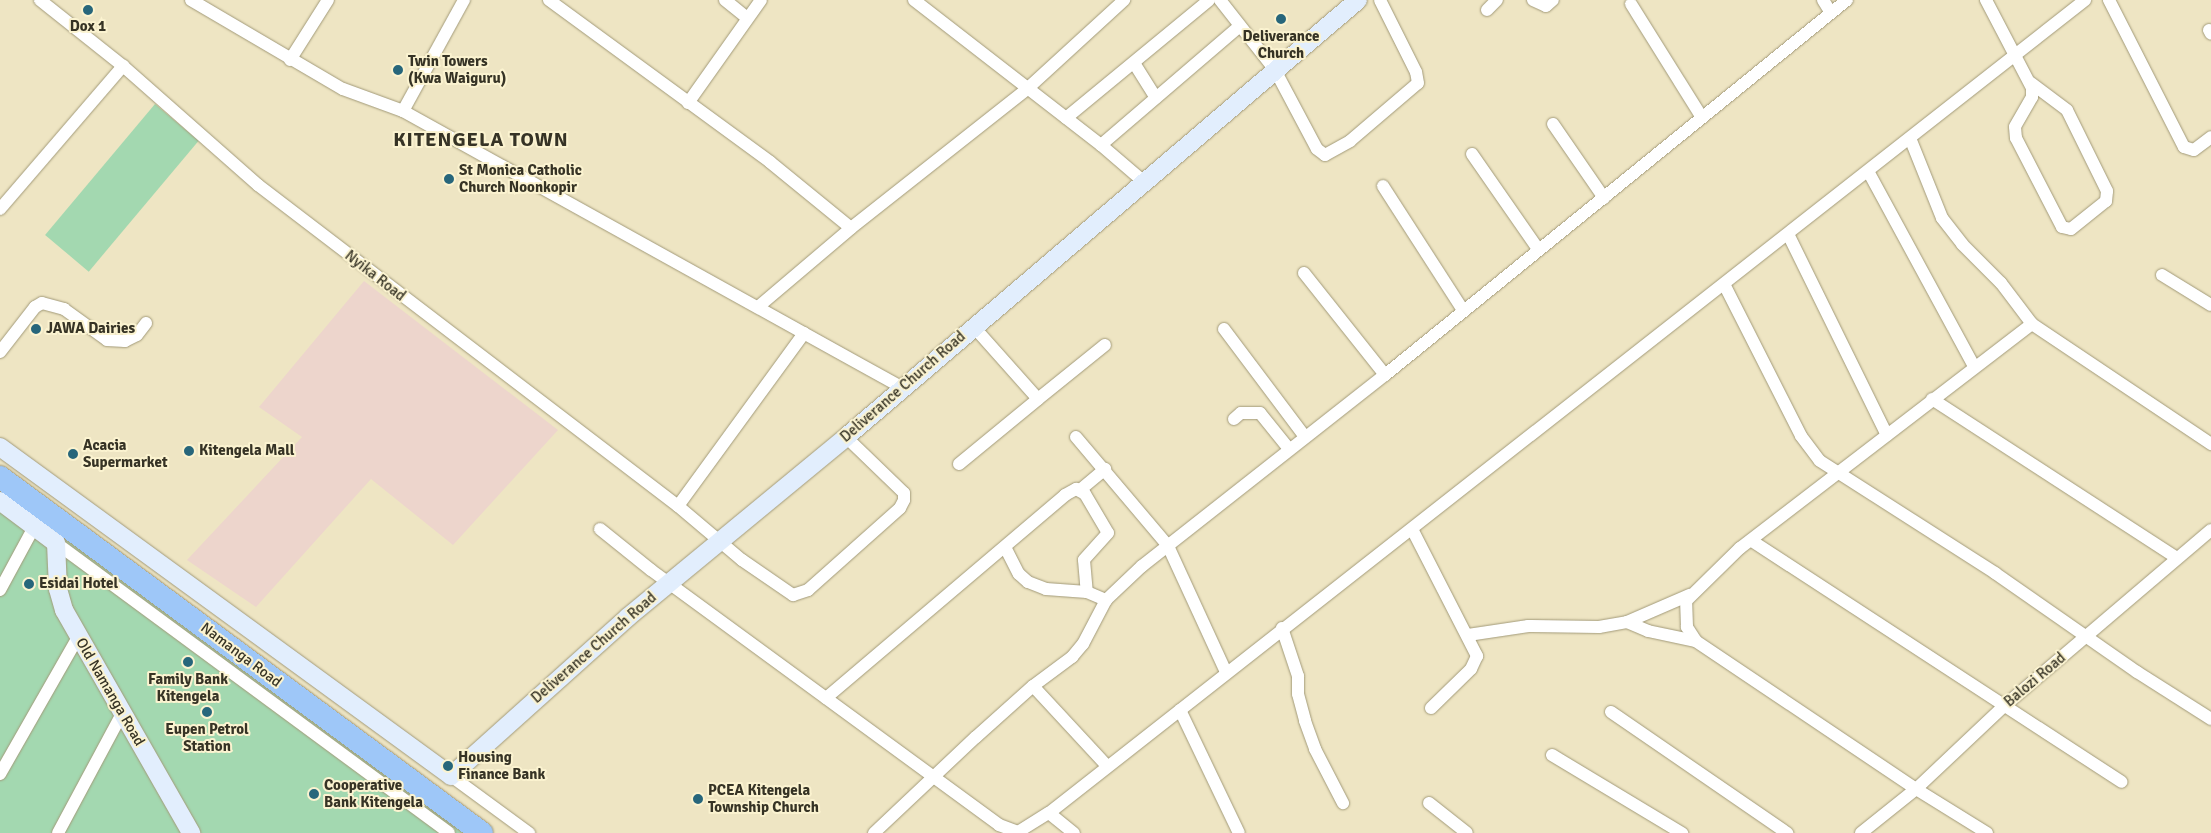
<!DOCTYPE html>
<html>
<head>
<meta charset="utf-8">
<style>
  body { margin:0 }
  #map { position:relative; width:2211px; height:833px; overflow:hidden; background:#eee5c3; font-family:Signika,sans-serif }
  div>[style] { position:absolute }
  .industrial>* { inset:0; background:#edd5cc }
  .green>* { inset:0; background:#a3d8b0; transform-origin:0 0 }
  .roads { filter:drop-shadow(0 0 1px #a29a79) drop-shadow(0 0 1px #a29a79) }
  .street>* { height:12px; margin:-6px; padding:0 6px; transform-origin:6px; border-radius:6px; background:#fff }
  .secondary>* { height:18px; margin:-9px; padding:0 9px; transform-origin:9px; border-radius:9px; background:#e2eefd }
  .highway>* { height:22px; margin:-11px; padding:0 11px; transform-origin:11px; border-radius:11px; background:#9ec7f8 }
  .dots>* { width:14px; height:14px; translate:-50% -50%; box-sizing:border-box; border:2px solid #fbf3d0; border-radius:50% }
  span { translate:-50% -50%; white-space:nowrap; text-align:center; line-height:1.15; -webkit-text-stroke:4px #fbf3d0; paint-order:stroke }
  .poi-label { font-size:15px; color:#363325; font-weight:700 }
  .left { translate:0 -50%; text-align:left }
  .street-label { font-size:15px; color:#363325 }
  .district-label { font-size:20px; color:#363325; font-weight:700; letter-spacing:1px }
</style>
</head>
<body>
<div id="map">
  <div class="industrial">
    <div style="clip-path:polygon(364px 281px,558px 430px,453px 545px,371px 479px,256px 607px,187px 560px,302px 437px,259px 407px)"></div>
  </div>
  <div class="green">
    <div style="left:155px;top:104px;width:57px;height:171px;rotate:40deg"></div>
    <div style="clip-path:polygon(0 477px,482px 833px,0 833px)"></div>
  </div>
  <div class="roads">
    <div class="street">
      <div style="left:40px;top:0;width:106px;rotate:38.5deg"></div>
      <div style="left:123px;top:66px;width:180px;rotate:41.4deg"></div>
      <div style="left:258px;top:185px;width:529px;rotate:37.39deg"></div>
      <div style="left:678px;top:506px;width:84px;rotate:40.2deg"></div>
      <div style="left:742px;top:560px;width:62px;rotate:34.5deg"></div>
      <div style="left:793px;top:595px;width:16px;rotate:-18deg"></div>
      <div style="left:808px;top:590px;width:123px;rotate:-41.7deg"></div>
      <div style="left:900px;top:508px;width:9px;rotate:-63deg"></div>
      <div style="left:904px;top:500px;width:7px;rotate:-90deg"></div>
      <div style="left:904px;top:493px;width:81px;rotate:-136deg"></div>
      <div style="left:191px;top:0;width:176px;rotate:30.4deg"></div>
      <div style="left:343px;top:89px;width:64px;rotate:20.1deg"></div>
      <div style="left:403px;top:111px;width:569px;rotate:29deg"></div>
      <div style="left:549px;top:0;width:274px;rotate:36.2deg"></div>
      <div style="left:770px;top:162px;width:104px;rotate:39.2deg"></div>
      <div style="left:725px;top:0;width:28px;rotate:39deg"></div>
      <div style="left:914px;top:0;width:237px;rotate:37.8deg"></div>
      <div style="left:1101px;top:145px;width:57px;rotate:40.7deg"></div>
      <div style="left:1220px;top:0;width:89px;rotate:51.8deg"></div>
      <div style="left:1275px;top:70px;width:89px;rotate:62deg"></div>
      <div style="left:1317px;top:149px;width:10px;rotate:37deg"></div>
      <div style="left:1325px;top:155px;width:29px;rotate:-29deg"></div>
      <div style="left:1350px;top:141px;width:89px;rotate:-40.5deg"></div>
      <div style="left:1418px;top:83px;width:11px;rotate:-100deg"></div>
      <div style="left:1416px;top:72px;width:80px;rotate:-116.6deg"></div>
      <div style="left:1533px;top:0;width:14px;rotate:25deg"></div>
      <div style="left:1546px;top:6px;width:9px;rotate:-41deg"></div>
      <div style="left:1823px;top:0;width:15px;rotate:58deg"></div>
      <div style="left:1986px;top:0;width:99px;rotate:62.4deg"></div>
      <div style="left:2032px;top:88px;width:9px;rotate:90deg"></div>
      <div style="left:2032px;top:97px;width:34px;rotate:120deg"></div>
      <div style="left:2015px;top:127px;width:11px;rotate:85deg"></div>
      <div style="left:2016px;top:138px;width:100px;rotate:62.7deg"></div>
      <div style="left:2062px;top:227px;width:9px;rotate:13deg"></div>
      <div style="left:2071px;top:229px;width:45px;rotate:-38.7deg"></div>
      <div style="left:2106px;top:201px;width:10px;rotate:-84deg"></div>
      <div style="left:2107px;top:191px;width:90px;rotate:-116.3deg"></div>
      <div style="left:2067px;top:110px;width:45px;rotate:-143.1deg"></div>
      <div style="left:2109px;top:0;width:165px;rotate:63deg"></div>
      <div style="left:2184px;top:147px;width:10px;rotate:17deg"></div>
      <div style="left:2194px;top:150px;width:21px;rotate:-37deg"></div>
      <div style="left:1631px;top:4px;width:132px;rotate:58deg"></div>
      <div style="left:1487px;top:10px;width:14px;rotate:-45deg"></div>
      <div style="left:2209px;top:30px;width:4px;rotate:63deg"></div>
      <div style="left:290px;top:60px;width:71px;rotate:-57.7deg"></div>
      <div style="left:1134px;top:63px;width:41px;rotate:57.8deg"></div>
      <div style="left:688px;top:103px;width:126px;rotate:-54.7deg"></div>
      <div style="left:403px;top:111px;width:127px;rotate:-61.2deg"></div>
      <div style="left:1066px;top:118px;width:185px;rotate:-39.5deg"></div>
      <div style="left:1553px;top:124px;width:90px;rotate:55.4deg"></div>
      <div style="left:1910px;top:138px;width:86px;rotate:68.2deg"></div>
      <div style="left:1942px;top:218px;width:33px;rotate:52deg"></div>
      <div style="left:1962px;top:244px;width:55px;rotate:45deg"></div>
      <div style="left:2001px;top:283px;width:51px;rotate:52.9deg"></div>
      <div style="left:2032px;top:324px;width:216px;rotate:33.8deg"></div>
      <div style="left:1101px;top:145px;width:183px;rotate:-40.6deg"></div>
      <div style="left:1472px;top:154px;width:116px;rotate:55.2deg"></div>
      <div style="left:1868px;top:171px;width:222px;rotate:61.5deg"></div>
      <div style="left:1383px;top:186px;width:148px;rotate:57.2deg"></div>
      <div style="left:0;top:209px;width:189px;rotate:-49.3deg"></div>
      <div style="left:1788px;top:234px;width:224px;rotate:63.8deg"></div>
      <div style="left:1304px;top:273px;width:130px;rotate:51.5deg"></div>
      <div style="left:2162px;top:275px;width:57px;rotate:31.5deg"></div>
      <div style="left:1724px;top:284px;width:170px;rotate:63.1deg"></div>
      <div style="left:1801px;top:436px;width:31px;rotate:53deg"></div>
      <div style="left:1820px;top:461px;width:208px;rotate:32.6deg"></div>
      <div style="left:1995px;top:573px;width:173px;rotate:34.9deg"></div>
      <div style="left:2137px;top:672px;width:88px;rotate:32.4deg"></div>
      <div style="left:758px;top:307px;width:122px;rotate:-40.3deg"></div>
      <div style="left:851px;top:228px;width:224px;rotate:-38.3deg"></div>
      <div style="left:1027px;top:89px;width:132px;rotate:-42.5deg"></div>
      <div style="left:1224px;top:329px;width:135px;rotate:53.1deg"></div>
      <div style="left:0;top:352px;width:57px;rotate:-52.1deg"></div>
      <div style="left:35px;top:307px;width:8px;rotate:-30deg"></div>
      <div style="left:42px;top:303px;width:23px;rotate:15deg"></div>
      <div style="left:64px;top:309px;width:53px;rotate:35.8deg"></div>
      <div style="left:107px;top:340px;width:18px;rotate:3deg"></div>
      <div style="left:125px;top:341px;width:13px;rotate:-27deg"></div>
      <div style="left:137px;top:335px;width:15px;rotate:-53deg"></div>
      <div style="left:1038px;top:399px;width:86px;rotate:-38.9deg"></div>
      <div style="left:1932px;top:399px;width:292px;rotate:33deg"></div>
      <div style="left:1234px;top:419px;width:9px;rotate:-41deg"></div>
      <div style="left:1241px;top:413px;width:19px"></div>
      <div style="left:1260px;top:413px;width:46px;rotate:51.1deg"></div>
      <div style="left:1076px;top:437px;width:143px;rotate:49.8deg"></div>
      <div style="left:1168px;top:546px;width:139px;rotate:65.3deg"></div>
      <div style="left:959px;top:464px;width:102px;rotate:-39.4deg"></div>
      <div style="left:1038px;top:399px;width:98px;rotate:-131.7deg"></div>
      <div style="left:1080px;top:490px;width:33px;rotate:-40deg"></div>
      <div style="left:678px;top:506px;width:214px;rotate:-53.9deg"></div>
      <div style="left:600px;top:529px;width:65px;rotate:38.8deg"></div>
      <div style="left:651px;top:570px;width:431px;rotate:36.2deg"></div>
      <div style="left:999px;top:825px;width:20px;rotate:20deg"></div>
      <div style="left:1018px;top:832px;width:36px;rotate:-32deg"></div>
      <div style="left:1049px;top:813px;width:1317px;rotate:-38.12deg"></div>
      <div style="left:1412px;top:529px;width:143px;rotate:62.9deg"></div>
      <div style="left:1477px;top:656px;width:14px;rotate:115deg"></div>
      <div style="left:1471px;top:669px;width:56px;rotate:135.7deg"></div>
      <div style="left:1752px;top:541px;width:441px;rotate:33.1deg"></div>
      <div style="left:56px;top:543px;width:488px;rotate:36.4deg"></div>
      <div style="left:1005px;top:547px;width:30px;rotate:63deg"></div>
      <div style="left:1019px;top:574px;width:12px;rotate:42deg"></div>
      <div style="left:1028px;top:582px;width:19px;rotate:21deg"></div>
      <div style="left:1046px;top:589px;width:41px;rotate:4.2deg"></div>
      <div style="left:1087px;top:592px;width:21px;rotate:23deg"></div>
      <div style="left:1106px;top:600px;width:50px;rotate:-43.4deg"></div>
      <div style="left:1142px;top:566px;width:309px;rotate:-38.2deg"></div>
      <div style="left:1385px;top:375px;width:595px;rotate:-39.07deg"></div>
      <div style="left:0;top:590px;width:72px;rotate:-61.6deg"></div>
      <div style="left:1627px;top:622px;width:23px;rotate:23deg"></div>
      <div style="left:1648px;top:631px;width:49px;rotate:11.8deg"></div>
      <div style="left:1282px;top:628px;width:51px;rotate:71.6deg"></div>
      <div style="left:1298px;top:676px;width:18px;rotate:90deg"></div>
      <div style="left:1298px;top:694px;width:28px;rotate:75deg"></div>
      <div style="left:1305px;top:721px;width:30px;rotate:70deg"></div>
      <div style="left:1315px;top:749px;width:61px;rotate:62.6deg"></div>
      <div style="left:1468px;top:635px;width:61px;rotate:-8.5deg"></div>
      <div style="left:1528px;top:626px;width:71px;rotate:0.8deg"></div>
      <div style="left:1599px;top:627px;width:28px;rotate:-10deg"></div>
      <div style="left:1627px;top:622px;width:68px;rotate:-23.5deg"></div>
      <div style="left:1033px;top:686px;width:109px;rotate:47.2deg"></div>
      <div style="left:826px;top:698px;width:314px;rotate:-40.3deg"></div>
      <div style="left:1065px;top:495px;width:13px;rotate:-29deg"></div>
      <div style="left:1076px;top:489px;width:10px;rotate:29deg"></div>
      <div style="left:1085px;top:494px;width:45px;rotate:59.5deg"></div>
      <div style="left:1108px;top:533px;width:36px;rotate:132deg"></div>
      <div style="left:1084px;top:560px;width:32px;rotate:85deg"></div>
      <div style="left:1180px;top:710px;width:136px;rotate:64.4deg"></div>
      <div style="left:1611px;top:712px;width:214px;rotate:34.5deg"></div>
      <div style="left:1552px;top:755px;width:152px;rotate:31deg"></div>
      <div style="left:0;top:774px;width:158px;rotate:-60.3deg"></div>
      <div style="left:451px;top:776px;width:97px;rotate:36.2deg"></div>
      <div style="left:1429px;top:803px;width:48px;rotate:38.3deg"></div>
      <div style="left:1049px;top:813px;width:32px;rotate:39deg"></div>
      <div style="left:58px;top:833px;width:137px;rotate:-61.8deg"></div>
      <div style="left:874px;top:833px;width:140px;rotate:-43.3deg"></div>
      <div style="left:976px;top:737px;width:76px;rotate:-41.8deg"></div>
      <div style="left:1033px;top:686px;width:49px;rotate:-36.6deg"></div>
      <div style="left:1072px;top:657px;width:17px;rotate:-50deg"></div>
      <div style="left:1083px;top:644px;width:50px;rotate:-62.4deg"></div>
      <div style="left:1861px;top:833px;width:70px;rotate:-38.7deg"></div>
      <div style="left:1916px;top:789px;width:120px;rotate:-43.3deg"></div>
      <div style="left:2003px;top:707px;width:273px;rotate:-40.4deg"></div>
      <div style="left:1987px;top:833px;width:84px;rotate:-148.2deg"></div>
      <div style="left:1916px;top:789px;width:265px;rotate:-146.1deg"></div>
      <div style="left:1696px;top:641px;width:17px;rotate:-123deg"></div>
      <div style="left:1687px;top:627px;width:26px;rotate:-92deg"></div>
      <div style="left:1686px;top:601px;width:76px;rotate:-44.5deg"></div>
      <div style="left:1740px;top:548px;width:368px;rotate:-37.5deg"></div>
    </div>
    <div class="secondary">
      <div style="left:0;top:447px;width:558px;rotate:36.11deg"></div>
      <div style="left:451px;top:776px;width:238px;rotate:-41.9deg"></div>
      <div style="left:628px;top:617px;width:283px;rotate:-39.5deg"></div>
      <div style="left:846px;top:437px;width:673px;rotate:-40.48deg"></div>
      <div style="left:0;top:501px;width:70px;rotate:36.9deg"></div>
      <div style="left:56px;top:543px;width:46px;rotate:87.5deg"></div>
      <div style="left:58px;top:589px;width:22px;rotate:74deg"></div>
      <div style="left:64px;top:610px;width:257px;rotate:60.3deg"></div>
    </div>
    <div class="highway">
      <div style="left:0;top:477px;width:599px;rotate:36.45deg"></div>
    </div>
  </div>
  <div class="dots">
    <div style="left:88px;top:10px;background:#27667b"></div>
    <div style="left:1281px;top:19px;background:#27667b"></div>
    <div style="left:398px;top:70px;background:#27667b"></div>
    <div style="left:449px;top:179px;background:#27667b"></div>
    <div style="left:36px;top:329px;background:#27667b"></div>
    <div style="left:189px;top:451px;background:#27667b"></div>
    <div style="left:73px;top:454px;background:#27667b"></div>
    <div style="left:29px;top:584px;background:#27667b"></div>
    <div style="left:188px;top:662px;background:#27667b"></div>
    <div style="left:207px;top:712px;background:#27667b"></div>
    <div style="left:448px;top:766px;background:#27667b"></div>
    <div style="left:314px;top:794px;background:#27667b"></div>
    <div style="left:698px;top:799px;background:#27667b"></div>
  </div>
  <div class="poi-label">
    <span style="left:88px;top:27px">Dox 1</span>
    <span style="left:1281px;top:45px">Deliverance<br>Church</span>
    <span class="left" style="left:408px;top:70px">Twin Towers<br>(Kwa Waiguru)</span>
    <span class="left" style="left:459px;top:179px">St Monica Catholic<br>Church Noonkopir</span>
    <span class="left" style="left:46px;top:329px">JAWA Dairies</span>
    <span class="left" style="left:83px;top:454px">Acacia<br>Supermarket</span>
    <span class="left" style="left:199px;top:451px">Kitengela Mall</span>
    <span class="left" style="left:39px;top:584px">Esidai Hotel</span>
    <span style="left:188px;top:688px">Family Bank<br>Kitengela</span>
    <span style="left:207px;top:738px">Eupen Petrol<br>Station</span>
    <span class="left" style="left:458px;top:766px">Housing<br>Finance Bank</span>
    <span class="left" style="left:324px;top:794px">Cooperative<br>Bank Kitengela</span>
    <span class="left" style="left:708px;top:799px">PCEA Kitengela<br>Township Church</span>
  </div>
  <div class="street-label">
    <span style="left:375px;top:276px;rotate:38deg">Nyika Road</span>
    <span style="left:903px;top:387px;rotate:-41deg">Deliverance Church Road</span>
    <span style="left:594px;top:648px;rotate:-41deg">Deliverance Church Road</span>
    <span style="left:241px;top:655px;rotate:37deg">Namanga Road</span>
    <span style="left:2035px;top:680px;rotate:-40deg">Balozi Road</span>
    <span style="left:110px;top:692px;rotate:60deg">Old Namanga Road</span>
  </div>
  <div class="district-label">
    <span style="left:481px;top:139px">KITENGELA TOWN</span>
  </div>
</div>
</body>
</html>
